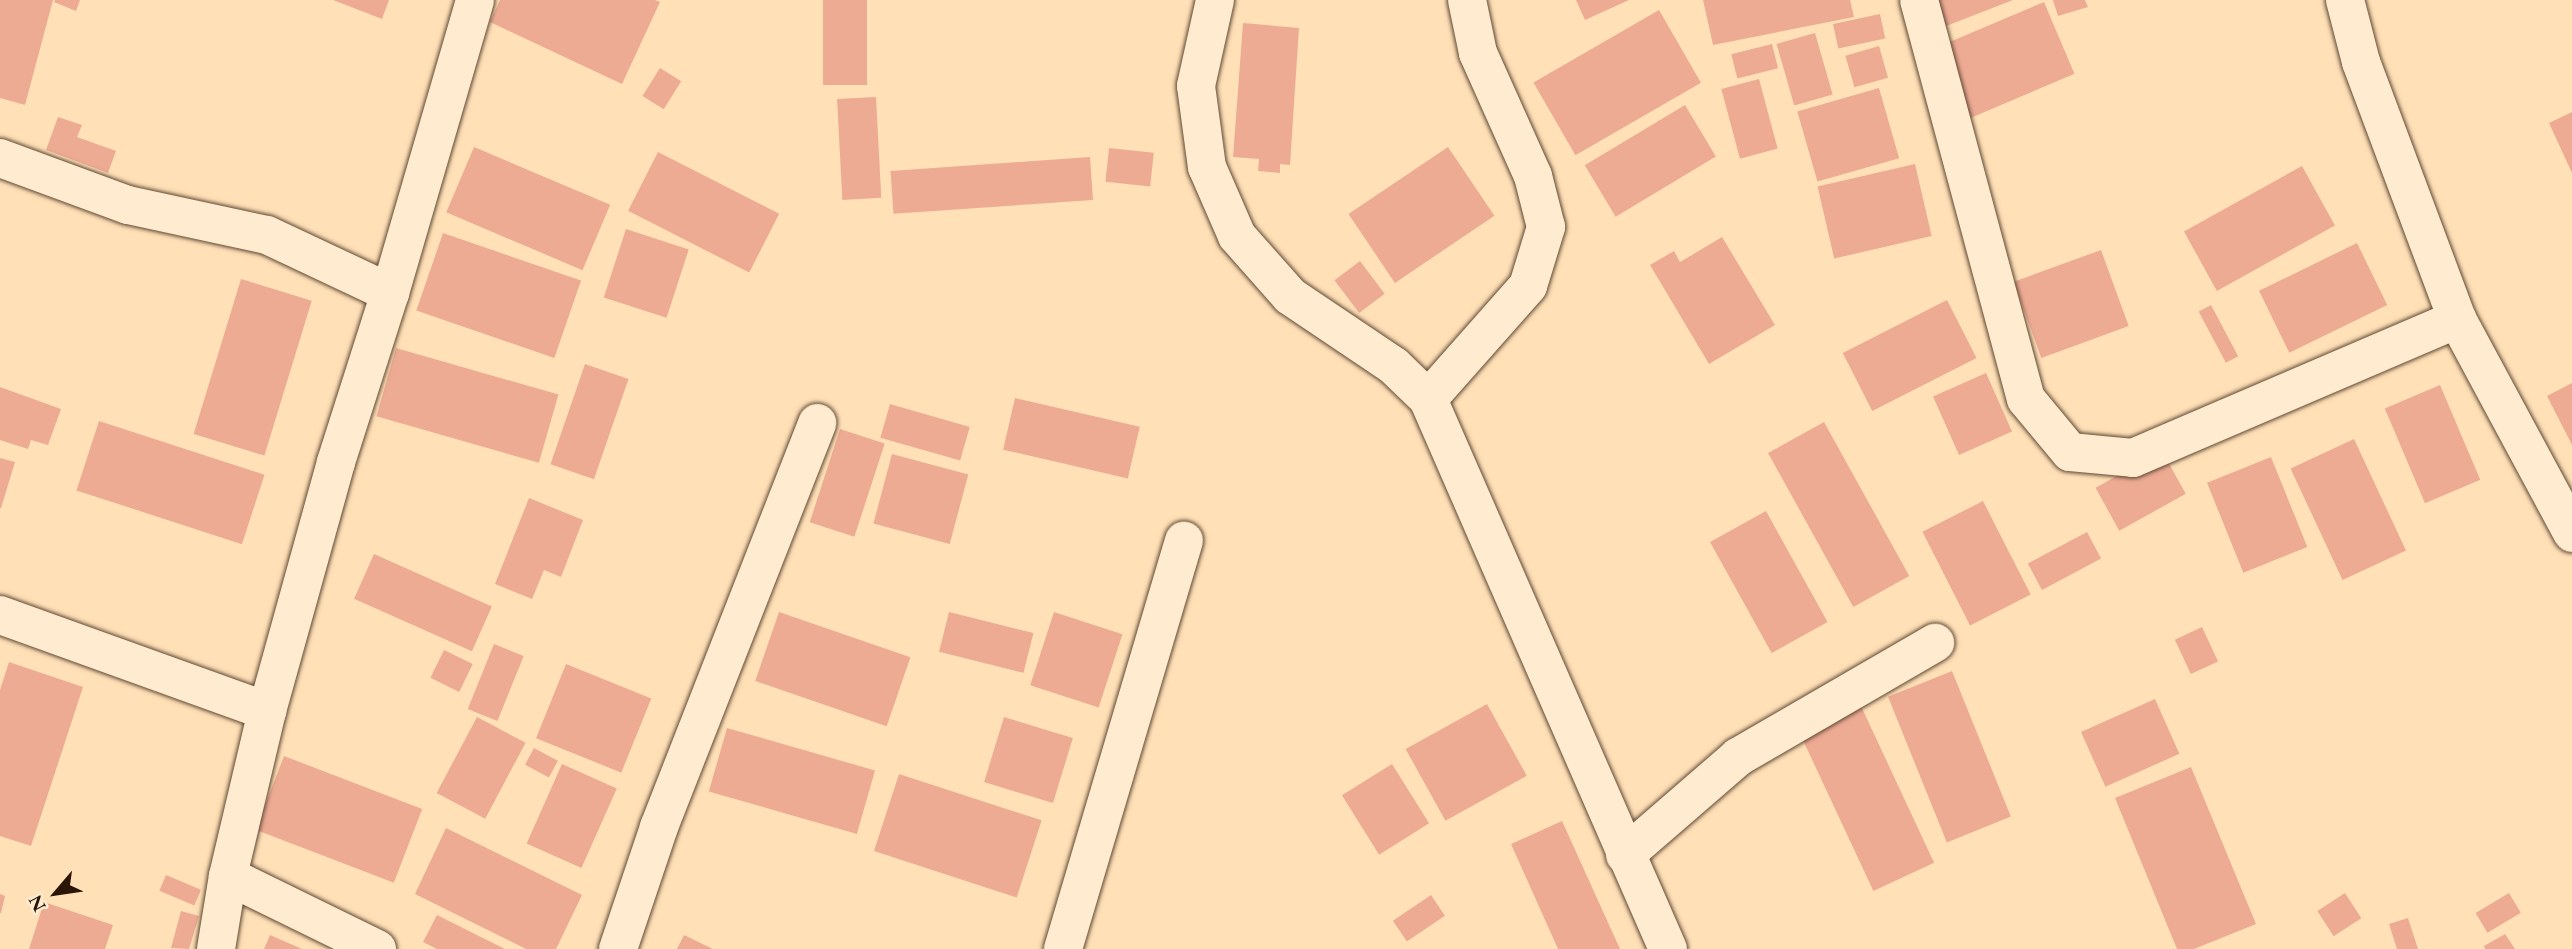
<!DOCTYPE html>
<html>
<head>
<meta charset="utf-8">
<style>
  body { margin:0 }
  #map { position:relative; width:2572px; height:949px; overflow:hidden; background:#ffe0b7; font-family:"EB Garamond",serif }
  div>[style] { position:absolute }
  .building>* { inset:0; background:#eeab94; transform-origin:0 0 }
  .roads { filter:drop-shadow(0 0 2px #5f4833) drop-shadow(0 0 2px #5f4833) }
  .street>* { height:38px; margin:-19px; padding:0 19px; transform-origin:19px; border-radius:19px; background:#ffebd0 }
  span { translate:-50% -50%; white-space:nowrap; text-align:center; line-height:1.15; -webkit-text-stroke:7px #ffebd0; paint-order:stroke }
  .north { position:absolute; left:21px; top:858px; width:70px; height:70px; -webkit-text-stroke:5px #ffebd0; paint-order:stroke; rotate:241deg; font-size:19px; font-weight:700; line-height:28px; text-align:center; color:#2a1507 }
  .north::after { content:''; display:block; margin:auto; width:24px; height:32px; background:#2a1507; clip-path:polygon(50% 0,100% 100%,50% 72%,0 100%) }
</style>
</head>
<body>
<div id="map">
  <div class="building">
    <div style="clip-path:polygon(0 0,53px 0,25px 105px,0 98px)"></div>
    <div style="clip-path:polygon(55px 0,80px 0,76px 11px,54px 2px)"></div>
    <div style="clip-path:polygon(333px 0,389px 0,382px 19px)"></div>
    <div style="clip-path:polygon(500px 0,655px 0,660px 2px,622px 84px,490px 22px)"></div>
    <div style="left:823px;top:0;width:44px;height:85px"></div>
    <div style="clip-path:polygon(1576px 0,1629px 0,1585px 20px)"></div>
    <div style="clip-path:polygon(1703px 0,1850px 0,1854px 17px,1713px 45px)"></div>
    <div style="clip-path:polygon(1930px 0,2013px 0,1941px 28px)"></div>
    <div style="clip-path:polygon(2053px 0,2085px 0,2088px 7px,2058px 16px)"></div>
    <div style="left:2044px;top:2px;width:78px;height:118px;rotate:67deg"></div>
    <div style="left:1659px;top:10px;width:84px;height:145px;rotate:60deg"></div>
    <div style="left:1880px;top:14px;width:25px;height:48px;rotate:78deg"></div>
    <div style="clip-path:polygon(1243px 23px,1299px 28px,1290px 165px,1280px 164px,1280px 173px,1258px 171px,1259px 159px,1233px 157px)"></div>
    <div style="left:1815px;top:33px;width:64px;height:40px;rotate:74deg"></div>
    <div style="left:1772px;top:44px;width:25px;height:42px;rotate:76deg"></div>
    <div style="left:1879px;top:46px;width:33px;height:35px;rotate:74deg"></div>
    <div style="left:660px;top:68px;width:25px;height:33px;rotate:32deg"></div>
    <div style="left:1759px;top:79px;width:72px;height:39px;rotate:75deg"></div>
    <div style="left:1879px;top:88px;width:73px;height:85px;rotate:74deg"></div>
    <div style="left:876px;top:97px;width:101px;height:39px;rotate:87deg"></div>
    <div style="left:1685px;top:105px;width:60px;height:117px;rotate:59deg"></div>
    <div style="clip-path:polygon(2572px 112px,2572px 173px,2549px 123px)"></div>
    <div style="clip-path:polygon(58px 117px,82px 125px,77px 137px,116px 151px,108px 173px,46px 150px)"></div>
    <div style="left:474px;top:147px;width:148px;height:71px;rotate:23deg"></div>
    <div style="left:1448px;top:147px;width:83px;height:120px;rotate:56deg"></div>
    <div style="left:1109px;top:148px;width:45px;height:34px;rotate:6deg"></div>
    <div style="left:658px;top:152px;width:136px;height:66px;rotate:27deg"></div>
    <div style="left:1090px;top:157px;width:43px;height:200px;rotate:86deg"></div>
    <div style="left:1915px;top:164px;width:74px;height:100px;rotate:77deg"></div>
    <div style="left:2302px;top:166px;width:68px;height:135px;rotate:61deg"></div>
    <div style="left:626px;top:229px;width:66px;height:72px;rotate:18deg"></div>
    <div style="left:443px;top:233px;width:146px;height:82px;rotate:19deg"></div>
    <div style="clip-path:polygon(1722px 237px,1775px 325px,1709px 364px,1650px 265px,1674px 251px,1680px 262px)"></div>
    <div style="left:2357px;top:243px;width:69px;height:109px;rotate:64deg"></div>
    <div style="left:2101px;top:250px;width:81px;height:93px;rotate:70deg"></div>
    <div style="left:1360px;top:261px;width:41px;height:32px;rotate:53deg"></div>
    <div style="left:241px;top:279px;width:74px;height:162px;rotate:17deg"></div>
    <div style="left:1947px;top:300px;width:65px;height:117px;rotate:63deg"></div>
    <div style="left:2211px;top:305px;width:58px;height:14px;rotate:62deg"></div>
    <div style="left:396px;top:348px;width:169px;height:71px;rotate:16deg"></div>
    <div style="left:585px;top:364px;width:46px;height:106px;rotate:19deg"></div>
    <div style="left:1986px;top:373px;width:64px;height:58px;rotate:66deg"></div>
    <div style="clip-path:polygon(2572px 383px,2572px 445px,2547px 396px)"></div>
    <div style="left:2440px;top:385px;width:103px;height:60px;rotate:67deg"></div>
    <div style="clip-path:polygon(0 387px,61px 409px,48px 445px,31px 440px,28px 449px,0 440px)"></div>
    <div style="left:1015px;top:398px;width:128px;height:53px;rotate:13deg"></div>
    <div style="left:890px;top:404px;width:83px;height:35px;rotate:16deg"></div>
    <div style="left:99px;top:421px;width:174px;height:73px;rotate:18deg"></div>
    <div style="left:1824px;top:422px;width:176px;height:64px;rotate:61deg"></div>
    <div style="left:840px;top:429px;width:47px;height:98px;rotate:18deg"></div>
    <div style="left:2354px;top:439px;width:123px;height:70px;rotate:65deg"></div>
    <div style="left:2162px;top:451px;width:49px;height:76px;rotate:61deg"></div>
    <div style="left:892px;top:454px;width:79px;height:72px;rotate:15deg"></div>
    <div style="left:2271px;top:457px;width:97px;height:69px;rotate:68deg"></div>
    <div style="clip-path:polygon(0 458px,15px 462px,1px 508px,0 508px)"></div>
    <div style="clip-path:polygon(529px 498px,583px 520px,561px 577px,544px 570px,532px 599px,495px 584px)"></div>
    <div style="left:1983px;top:501px;width:105px;height:68px;rotate:63deg"></div>
    <div style="left:1766px;top:511px;width:127px;height:64px;rotate:61deg"></div>
    <div style="left:2087px;top:532px;width:30px;height:67px;rotate:62deg"></div>
    <div style="left:374px;top:554px;width:129px;height:49px;rotate:24deg"></div>
    <div style="left:779px;top:612px;width:139px;height:73px;rotate:19deg"></div>
    <div style="left:949px;top:612px;width:87px;height:41px;rotate:14deg"></div>
    <div style="left:1054px;top:612px;width:72px;height:77px;rotate:18deg"></div>
    <div style="left:2202px;top:627px;width:38px;height:30px;rotate:65deg"></div>
    <div style="left:494px;top:644px;width:32px;height:70px;rotate:22deg"></div>
    <div style="left:444px;top:650px;width:32px;height:31px;rotate:26deg"></div>
    <div style="clip-path:polygon(9px 662px,83px 687px,31px 846px,0 836px,0 690px)"></div>
    <div style="left:566px;top:664px;width:92px;height:80px;rotate:22deg"></div>
    <div style="left:1952px;top:671px;width:157px;height:69px;rotate:68deg"></div>
    <div style="left:2155px;top:699px;width:60px;height:81px;rotate:66deg"></div>
    <div style="left:1487px;top:704px;width:82px;height:93px;rotate:61deg"></div>
    <div style="left:1861px;top:706px;width:173px;height:67px;rotate:65deg"></div>
    <div style="left:477px;top:717px;width:55px;height:86px;rotate:28deg"></div>
    <div style="left:1004px;top:717px;width:72px;height:68px;rotate:17deg"></div>
    <div style="left:727px;top:728px;width:154px;height:66px;rotate:16deg"></div>
    <div style="left:534px;top:748px;width:27px;height:19px;rotate:28deg"></div>
    <div style="left:284px;top:756px;width:148px;height:79px;rotate:21deg"></div>
    <div style="left:562px;top:764px;width:60px;height:87px;rotate:24deg"></div>
    <div style="left:1392px;top:764px;width:70px;height:59px;rotate:58deg"></div>
    <div style="clip-path:polygon(2191px 767px,2256px 924px,2194px 949px,2177px 949px,2115px 798px)"></div>
    <div style="left:899px;top:774px;width:150px;height:81px;rotate:18deg"></div>
    <div style="clip-path:polygon(1562px 821px,1620px 949px,1558px 949px,1511px 844px)"></div>
    <div style="clip-path:polygon(446px 828px,582px 895px,556px 949px,526px 949px,415px 894px)"></div>
    <div style="left:166px;top:875px;width:38px;height:17px;rotate:23deg"></div>
    <div style="left:2345px;top:893px;width:30px;height:33px;rotate:57deg"></div>
    <div style="left:2509px;top:893px;width:23px;height:39px;rotate:59deg"></div>
    <div style="clip-path:polygon(0 894px,5px 896px,1px 913px,0 913px)"></div>
    <div style="left:1431px;top:895px;width:25px;height:46px;rotate:56deg"></div>
    <div style="clip-path:polygon(44px 902px,113px 925px,105px 949px,29px 949px)"></div>
    <div style="clip-path:polygon(181px 911px,199px 916px,189px 949px,171px 948px)"></div>
    <div style="clip-path:polygon(437px 915px,505px 949px,437px 949px,423px 942px)"></div>
    <div style="clip-path:polygon(2408px 918px,2418px 949px,2397px 949px,2389px 924px)"></div>
    <div style="clip-path:polygon(2505px 934px,2515px 949px,2485px 949px,2484px 946px)"></div>
    <div style="clip-path:polygon(270px 935px,302px 949px,264px 949px)"></div>
    <div style="clip-path:polygon(684px 935px,713px 949px,677px 949px)"></div>
  </div>
  <div class="roads">
    <div class="street">
      <div style="left:1215px;top:0;width:88px;rotate:102.5deg"></div>
      <div style="left:1196px;top:86px;width:82px;rotate:82.3deg"></div>
      <div style="left:1207px;top:167px;width:75px;rotate:66.5deg"></div>
      <div style="left:1237px;top:236px;width:80px;rotate:48.5deg"></div>
      <div style="left:1290px;top:296px;width:125px;rotate:33.9deg"></div>
      <div style="left:1394px;top:366px;width:47px;rotate:44.1deg"></div>
      <div style="left:1428px;top:399px;width:600px;rotate:66.43deg"></div>
      <div style="left:1919px;top:0;width:413px;rotate:75deg"></div>
      <div style="left:2026px;top:399px;width:69px;rotate:50.3deg"></div>
      <div style="left:2070px;top:452px;width:63px;rotate:5.4deg"></div>
      <div style="left:2133px;top:458px;width:353px;rotate:-23.2deg"></div>
      <div style="left:2345px;top:0;width:64px;rotate:75.5deg"></div>
      <div style="left:2361px;top:62px;width:274px;rotate:69.5deg"></div>
      <div style="left:2457px;top:319px;width:243px;rotate:61.7deg"></div>
      <div style="left:0;top:158px;width:136px;rotate:20.2deg"></div>
      <div style="left:128px;top:205px;width:142px;rotate:12.2deg"></div>
      <div style="left:267px;top:235px;width:136px;rotate:25.2deg"></div>
      <div style="left:1428px;top:399px;width:151px;rotate:-48.5deg"></div>
      <div style="left:1528px;top:286px;width:62px;rotate:-73deg"></div>
      <div style="left:1546px;top:227px;width:53px;rotate:-104.3deg"></div>
      <div style="left:1533px;top:176px;width:135px;rotate:-114.1deg"></div>
      <div style="left:1478px;top:53px;width:54px;rotate:-101.7deg"></div>
      <div style="left:0;top:615px;width:284px;rotate:19.8deg"></div>
      <div style="left:1625px;top:855px;width:150px;rotate:-40.9deg"></div>
      <div style="left:1738px;top:757px;width:228px;rotate:-30.1deg"></div>
      <div style="left:228px;top:876px;width:166px;rotate:26.1deg"></div>
      <div style="left:216px;top:949px;width:74px;rotate:-80.7deg"></div>
      <div style="left:228px;top:876px;width:170px;rotate:-76.7deg"></div>
      <div style="left:267px;top:711px;width:258px;rotate:-74.5deg"></div>
      <div style="left:336px;top:462px;width:177px;rotate:-72.3deg"></div>
      <div style="left:390px;top:293px;width:305px;rotate:-73.8deg"></div>
      <div style="left:618px;top:949px;width:129px;rotate:-71.4deg"></div>
      <div style="left:659px;top:827px;width:434px;rotate:-68.6deg"></div>
      <div style="left:1063px;top:949px;width:426px;rotate:-73.5deg"></div>
    </div>
  </div>
  <div class="north">N</div>
</div>
</body>
</html>
